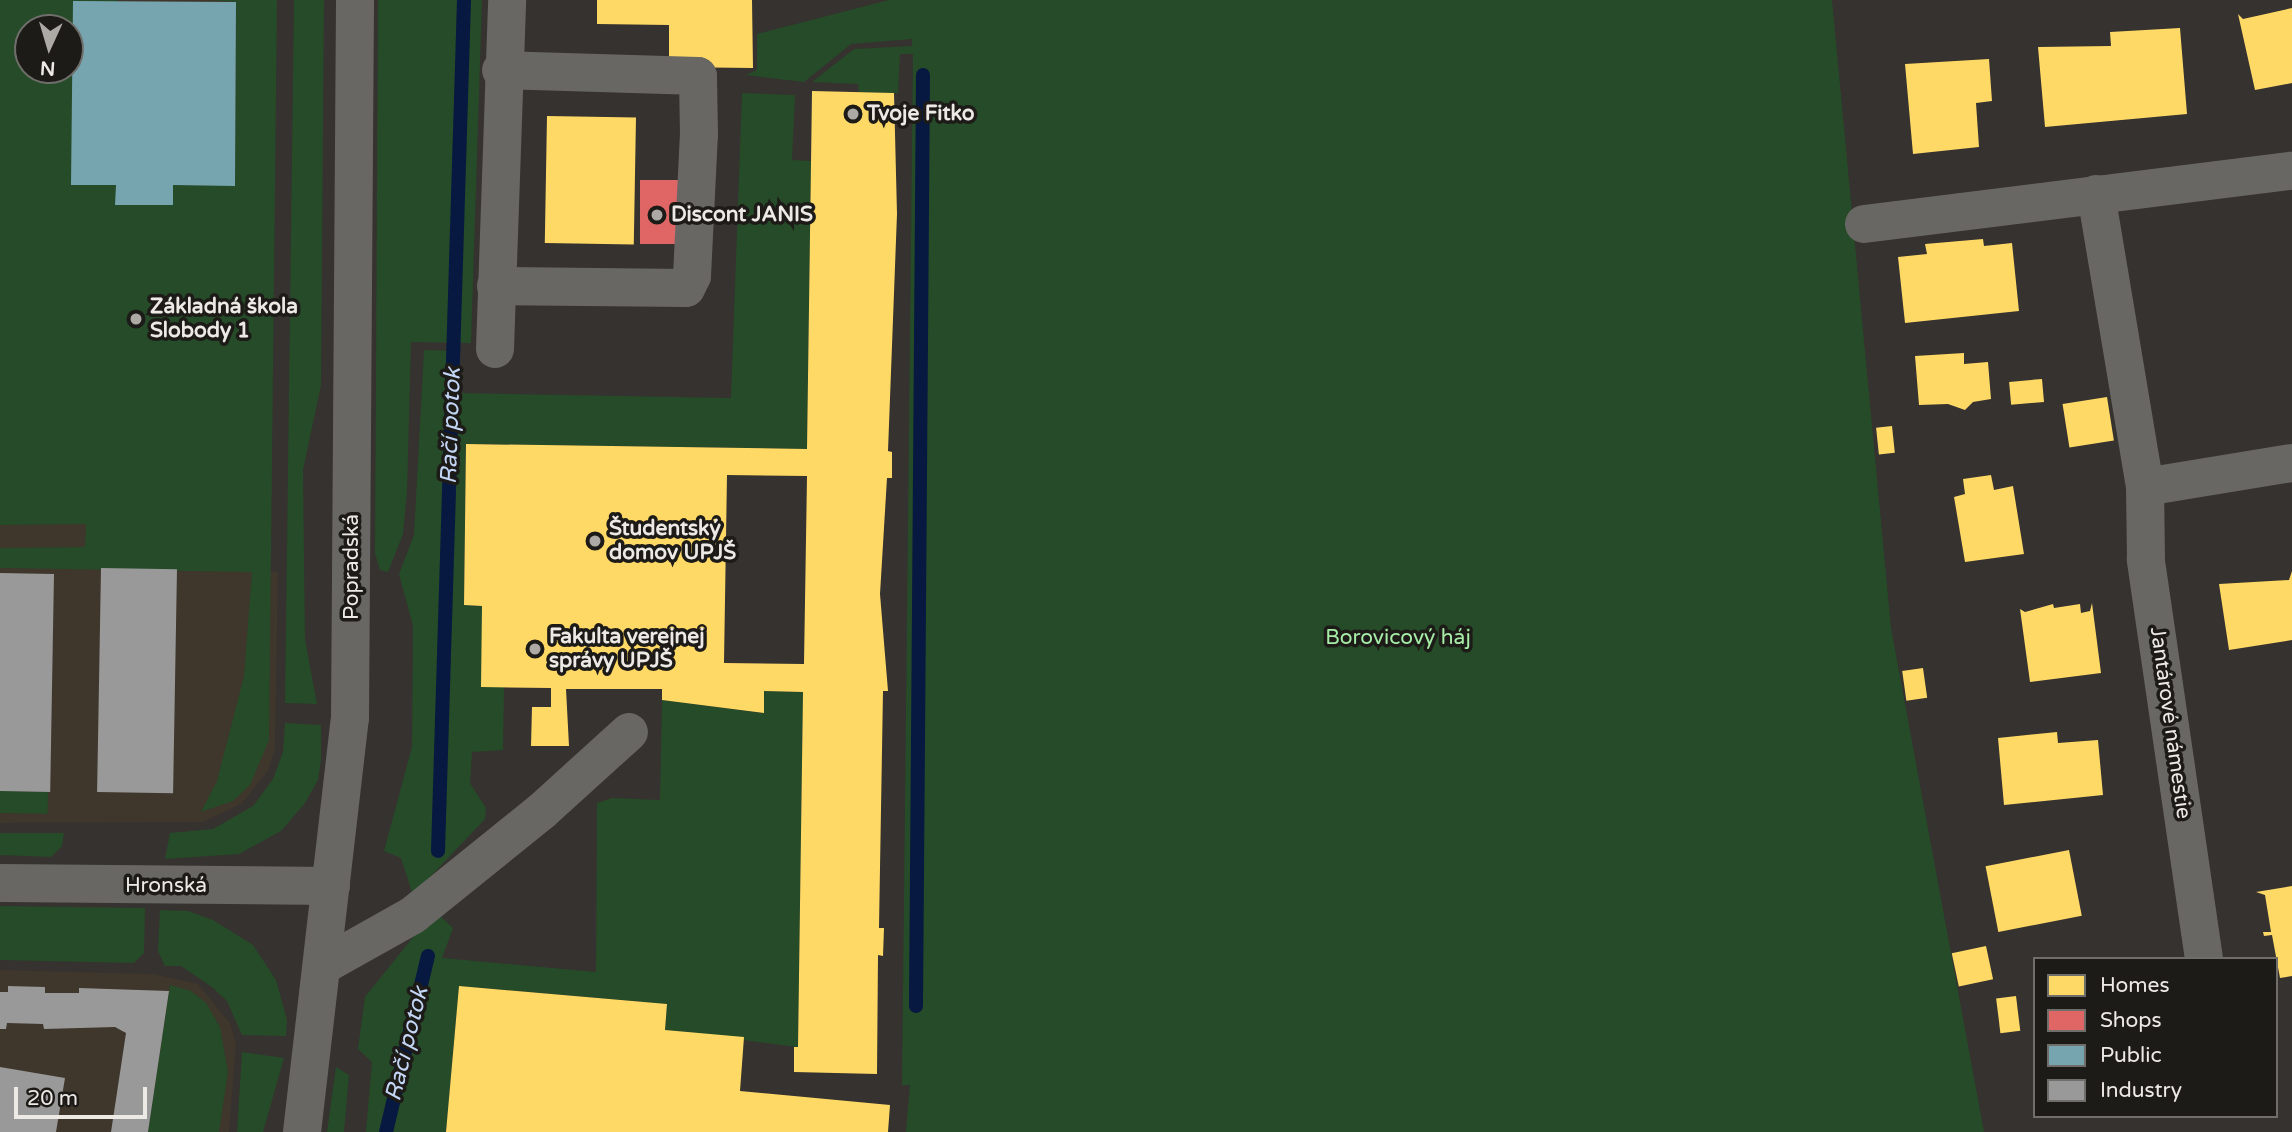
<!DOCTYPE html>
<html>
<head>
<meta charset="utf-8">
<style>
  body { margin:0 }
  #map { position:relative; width:2292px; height:1132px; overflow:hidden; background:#35322f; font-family:"Varela Round",sans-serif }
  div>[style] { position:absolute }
  .built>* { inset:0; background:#3f362c }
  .green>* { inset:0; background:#264b28; transform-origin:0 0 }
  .homes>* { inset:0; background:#ffd966; transform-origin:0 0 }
  .shops>* { inset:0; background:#e06666; transform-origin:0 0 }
  .public>* { inset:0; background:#76a5af }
  .industry>* { inset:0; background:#999; transform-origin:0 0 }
  .stream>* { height:14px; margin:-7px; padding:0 7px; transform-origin:7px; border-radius:7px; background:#071940 }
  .minor>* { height:38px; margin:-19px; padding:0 19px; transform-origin:19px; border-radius:19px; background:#696764 }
  .dots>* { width:19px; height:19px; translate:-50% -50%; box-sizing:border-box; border:4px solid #1d1b18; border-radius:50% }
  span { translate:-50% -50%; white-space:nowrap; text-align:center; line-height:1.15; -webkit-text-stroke:7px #1d1b18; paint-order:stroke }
  .poi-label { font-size:21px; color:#edeae6; font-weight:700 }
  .left { translate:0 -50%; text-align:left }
  .street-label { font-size:21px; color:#edeae6 }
  .park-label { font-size:21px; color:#a6eda8 }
  .water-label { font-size:23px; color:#c4d6f5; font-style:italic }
  .legend { position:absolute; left:2033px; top:957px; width:245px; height:161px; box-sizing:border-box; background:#1d1b18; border:2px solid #706e6a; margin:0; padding:9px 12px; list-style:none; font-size:21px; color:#edeae6 }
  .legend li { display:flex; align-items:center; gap:14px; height:35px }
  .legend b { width:35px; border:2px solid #706e6a }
  .north { position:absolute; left:14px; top:14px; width:70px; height:70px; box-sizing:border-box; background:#1d1b18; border:2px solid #706e6a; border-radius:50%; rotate:184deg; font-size:19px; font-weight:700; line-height:28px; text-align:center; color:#edeae6 }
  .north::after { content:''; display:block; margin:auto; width:24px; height:32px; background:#adaaa6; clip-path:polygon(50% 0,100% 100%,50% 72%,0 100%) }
  .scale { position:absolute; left:14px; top:1087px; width:133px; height:32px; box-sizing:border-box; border:4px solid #edeae6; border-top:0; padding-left:9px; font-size:21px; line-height:24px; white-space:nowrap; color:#edeae6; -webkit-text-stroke:5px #1d1b18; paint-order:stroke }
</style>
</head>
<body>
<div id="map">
  <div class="built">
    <div style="clip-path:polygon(evenodd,0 0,276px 0,269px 572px,278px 572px,275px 749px,268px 771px,241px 804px,203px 822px,0 823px,0 0,28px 28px,70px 28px,70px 70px,28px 70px,28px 28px)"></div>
    <div style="clip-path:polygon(0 970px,153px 974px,198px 984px,230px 1023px,236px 1044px,229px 1132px,0 1132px)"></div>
  </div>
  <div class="green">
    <div style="clip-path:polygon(evenodd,0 0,117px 0,116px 205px,172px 205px,173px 185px,235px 185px,236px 2px,210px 0,277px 0,269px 740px,250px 785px,233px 801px,201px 812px,217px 781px,244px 676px,252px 572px,0 568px,0 548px,85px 547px,86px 524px,0 525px,0 0,28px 28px,70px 28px,70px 70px,28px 70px,28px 28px)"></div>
    <div style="clip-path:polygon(294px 0,324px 0,321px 385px,303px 470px,305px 640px,317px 704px,285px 703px)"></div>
    <div style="clip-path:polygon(378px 0,482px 0,471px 343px,411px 342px,407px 492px,403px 534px,388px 572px,380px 570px,375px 553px)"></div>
    <div style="clip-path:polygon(889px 0,1832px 0,1891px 628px,1984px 1132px,906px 1132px,910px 1085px,902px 1085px,913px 54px,900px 54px,898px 93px,859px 92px,858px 84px,812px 82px,854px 49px,912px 46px,912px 39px,851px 44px,804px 82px,746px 75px,757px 70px,757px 34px)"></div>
    <div style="clip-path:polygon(742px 93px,795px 95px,792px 160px,811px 161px,807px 449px,466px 444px,464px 605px,482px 606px,504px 687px,503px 750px,472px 752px,470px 783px,486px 808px,485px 819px,413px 895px,401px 858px,384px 851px,412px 747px,413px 626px,399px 574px,414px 535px,424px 350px,460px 351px,460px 393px,731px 398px)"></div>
    <div style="clip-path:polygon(764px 691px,803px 692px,798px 1047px,665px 1030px,667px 1004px,459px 986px,446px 1132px,366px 1132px,372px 1062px,358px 1049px,365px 997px,422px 926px,441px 917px,453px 928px,442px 958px,596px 972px,597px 803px,612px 798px,660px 800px,662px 700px,763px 713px)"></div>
    <div style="clip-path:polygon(285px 723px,321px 725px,321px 759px,318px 780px,305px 803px,281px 831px,239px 854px,165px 859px,170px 833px,213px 829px,253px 806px,273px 779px,283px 752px)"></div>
    <div style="left:0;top:791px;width:48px;height:22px;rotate:1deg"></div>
    <div style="clip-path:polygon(0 833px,64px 833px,62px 846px,51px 857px,0 855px)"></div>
    <div style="clip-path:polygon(0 906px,145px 908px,144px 953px,134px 963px,0 960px)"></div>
    <div style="clip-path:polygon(160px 910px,188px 911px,213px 920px,253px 945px,276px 980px,287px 1020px,286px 1036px,242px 1035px,227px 1001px,212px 987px,181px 966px,165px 966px,158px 951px)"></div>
    <div style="clip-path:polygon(170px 985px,191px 991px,206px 1003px,220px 1027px,228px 1072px,219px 1132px,148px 1132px)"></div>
    <div style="clip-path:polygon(242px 1052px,284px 1058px,263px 1132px,237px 1132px)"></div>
    <div style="clip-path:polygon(336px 1067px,349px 1075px,344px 1132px,327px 1132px)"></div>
  </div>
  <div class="homes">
    <div style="clip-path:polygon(597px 0,752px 0,753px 68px,669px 67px,669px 25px,597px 24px)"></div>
    <div style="clip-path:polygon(2292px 8px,2292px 83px,2255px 90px,2238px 14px,2243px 19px)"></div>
    <div style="clip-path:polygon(2180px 28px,2187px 114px,2045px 127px,2038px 47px,2111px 46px,2110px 32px)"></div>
    <div style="clip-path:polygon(1989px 59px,1992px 101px,1976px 103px,1979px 147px,1913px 154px,1905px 64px)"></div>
    <div style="clip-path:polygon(evenodd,812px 91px,894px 93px,897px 214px,888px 451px,892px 452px,892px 478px,887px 478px,880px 594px,888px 691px,883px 691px,879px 928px,884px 928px,883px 956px,878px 955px,877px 1074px,794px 1072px,794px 1047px,798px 1047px,803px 692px,764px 691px,764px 713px,662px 700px,662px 689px,566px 689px,569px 746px,531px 746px,532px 707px,551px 707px,551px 688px,481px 687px,482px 606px,464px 605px,466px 444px,807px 449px,812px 91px,727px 475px,807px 476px,804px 664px,724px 663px,727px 475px)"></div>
    <div style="left:547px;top:116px;width:89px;height:127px;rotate:1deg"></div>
    <div style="clip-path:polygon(1983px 239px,1984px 246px,2012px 243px,2019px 311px,1905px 323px,1898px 257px,1927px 254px,1925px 244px)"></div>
    <div style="clip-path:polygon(1964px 353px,1964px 364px,1988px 362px,1991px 399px,1973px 402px,1965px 410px,1948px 404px,1919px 405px,1915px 356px)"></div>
    <div style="left:2042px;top:379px;width:23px;height:33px;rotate:85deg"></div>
    <div style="left:2107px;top:397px;width:44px;height:45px;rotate:81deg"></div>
    <div style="left:1892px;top:426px;width:27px;height:16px;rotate:84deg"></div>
    <div style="clip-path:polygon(1991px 475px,1994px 490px,2013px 486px,2024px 554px,1965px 562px,1954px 497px,1965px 494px,1963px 479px)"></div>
    <div style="clip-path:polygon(2292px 571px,2292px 640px,2229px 650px,2219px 584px,2289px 580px)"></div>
    <div style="clip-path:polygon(2092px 603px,2101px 673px,2030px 682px,2020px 609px,2025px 612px,2053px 604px,2054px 608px,2080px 604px,2081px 613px,2090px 611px)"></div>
    <div style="left:1923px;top:668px;width:30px;height:21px;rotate:82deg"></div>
    <div style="clip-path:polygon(2057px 732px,2058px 743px,2098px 740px,2103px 795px,2004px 805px,1998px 738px)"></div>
    <div style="left:2069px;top:850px;width:67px;height:85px;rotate:79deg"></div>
    <div style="clip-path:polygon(2292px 886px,2292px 976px,2280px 978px,2272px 935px,2264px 936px,2263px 932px,2271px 932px,2265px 895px,2256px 892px)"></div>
    <div style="left:1986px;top:946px;width:34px;height:35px;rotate:78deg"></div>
    <div style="clip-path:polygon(459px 986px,667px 1004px,665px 1030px,744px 1037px,740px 1091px,890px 1105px,888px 1132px,446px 1132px)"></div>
    <div style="left:2016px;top:996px;width:35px;height:20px;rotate:83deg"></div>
  </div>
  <div class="shops">
    <div style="left:640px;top:180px;width:40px;height:64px"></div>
  </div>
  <div class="public">
    <div style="clip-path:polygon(73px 1px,236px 2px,235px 186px,173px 185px,173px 205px,115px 205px,116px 185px,71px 185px)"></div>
  </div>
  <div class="industry">
    <div style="left:101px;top:568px;width:76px;height:224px;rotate:1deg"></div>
    <div style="left:0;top:573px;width:54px;height:218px;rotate:1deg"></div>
    <div style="clip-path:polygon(8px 986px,45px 987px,45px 993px,79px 993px,79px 988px,169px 991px,148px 1132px,111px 1132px,126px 1033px,115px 1027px,44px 1029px,43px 1024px,7px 1023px,6px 1029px,0 1029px,0 992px,8px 992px)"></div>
    <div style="clip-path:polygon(0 1067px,65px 1078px,56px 1132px,0 1132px)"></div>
  </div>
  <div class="stream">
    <div style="left:438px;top:851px;width:851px;rotate:-88.25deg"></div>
    <div style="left:916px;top:1006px;width:931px;rotate:-89.57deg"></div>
    <div style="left:386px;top:1132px;width:181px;rotate:-76.6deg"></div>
  </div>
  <div class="minor">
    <div style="left:2096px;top:194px;width:297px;rotate:80.5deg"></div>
    <div style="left:1864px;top:224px;width:431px;rotate:-7.1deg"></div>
    <div style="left:496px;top:286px;width:190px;rotate:0.6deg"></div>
    <div style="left:686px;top:288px;width:13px;rotate:-63deg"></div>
    <div style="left:692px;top:276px;width:141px;rotate:-87.2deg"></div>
    <div style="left:699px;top:135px;width:59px;rotate:-91deg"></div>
    <div style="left:698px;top:76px;width:197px;rotate:-178.3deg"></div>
    <div style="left:495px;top:349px;width:349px;rotate:-88deg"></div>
    <div style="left:0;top:883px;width:331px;rotate:0.5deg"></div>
    <div style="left:2204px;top:959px;width:404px;rotate:-98.3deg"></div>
    <div style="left:2146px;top:559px;width:72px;rotate:-90.8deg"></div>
    <div style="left:2145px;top:487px;width:149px;rotate:-9.3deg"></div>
    <div style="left:324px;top:965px;width:102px;rotate:-29.3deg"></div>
    <div style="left:413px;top:915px;width:167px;rotate:-38.9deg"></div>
    <div style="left:543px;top:810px;width:116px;rotate:-42.2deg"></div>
    <div style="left:302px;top:1132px;width:417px;rotate:-83.4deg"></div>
    <div style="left:350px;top:718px;width:718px;rotate:-89.6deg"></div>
  </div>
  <div class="dots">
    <div style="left:853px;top:114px;background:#adaaa6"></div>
    <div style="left:657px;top:215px;background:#adaaa6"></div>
    <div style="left:136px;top:319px;background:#adaaa6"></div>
    <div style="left:595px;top:541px;background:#adaaa6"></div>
    <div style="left:535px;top:649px;background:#adaaa6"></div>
  </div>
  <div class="poi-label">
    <span class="left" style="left:867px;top:114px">Tvoje Fitko</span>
    <span class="left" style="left:671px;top:215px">Discont JANIS</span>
    <span class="left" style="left:150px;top:319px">Základná škola<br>Slobody 1</span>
    <span class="left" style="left:609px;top:541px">Študentský<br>domov UPJŠ</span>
    <span class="left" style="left:549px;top:649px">Fakulta verejnej<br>správy UPJŠ</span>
  </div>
  <div class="street-label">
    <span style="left:352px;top:567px;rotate:-90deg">Popradská</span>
    <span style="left:2170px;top:723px;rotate:82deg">Jantárové námestie</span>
    <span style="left:166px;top:886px">Hronská</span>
  </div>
  <div class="park-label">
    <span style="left:1398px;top:638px">Borovicový háj</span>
  </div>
  <div class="water-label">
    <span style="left:451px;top:426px;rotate:-88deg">Račí potok</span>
    <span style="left:407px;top:1044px;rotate:-76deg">Račí potok</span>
  </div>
  <ul class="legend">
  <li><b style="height:19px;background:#ffd966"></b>Homes</li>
  <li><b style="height:19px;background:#e06666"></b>Shops</li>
  <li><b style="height:19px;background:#76a5af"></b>Public</li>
  <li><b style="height:19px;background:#999"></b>Industry</li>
  </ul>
  <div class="north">N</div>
  <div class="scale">20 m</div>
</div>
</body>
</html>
